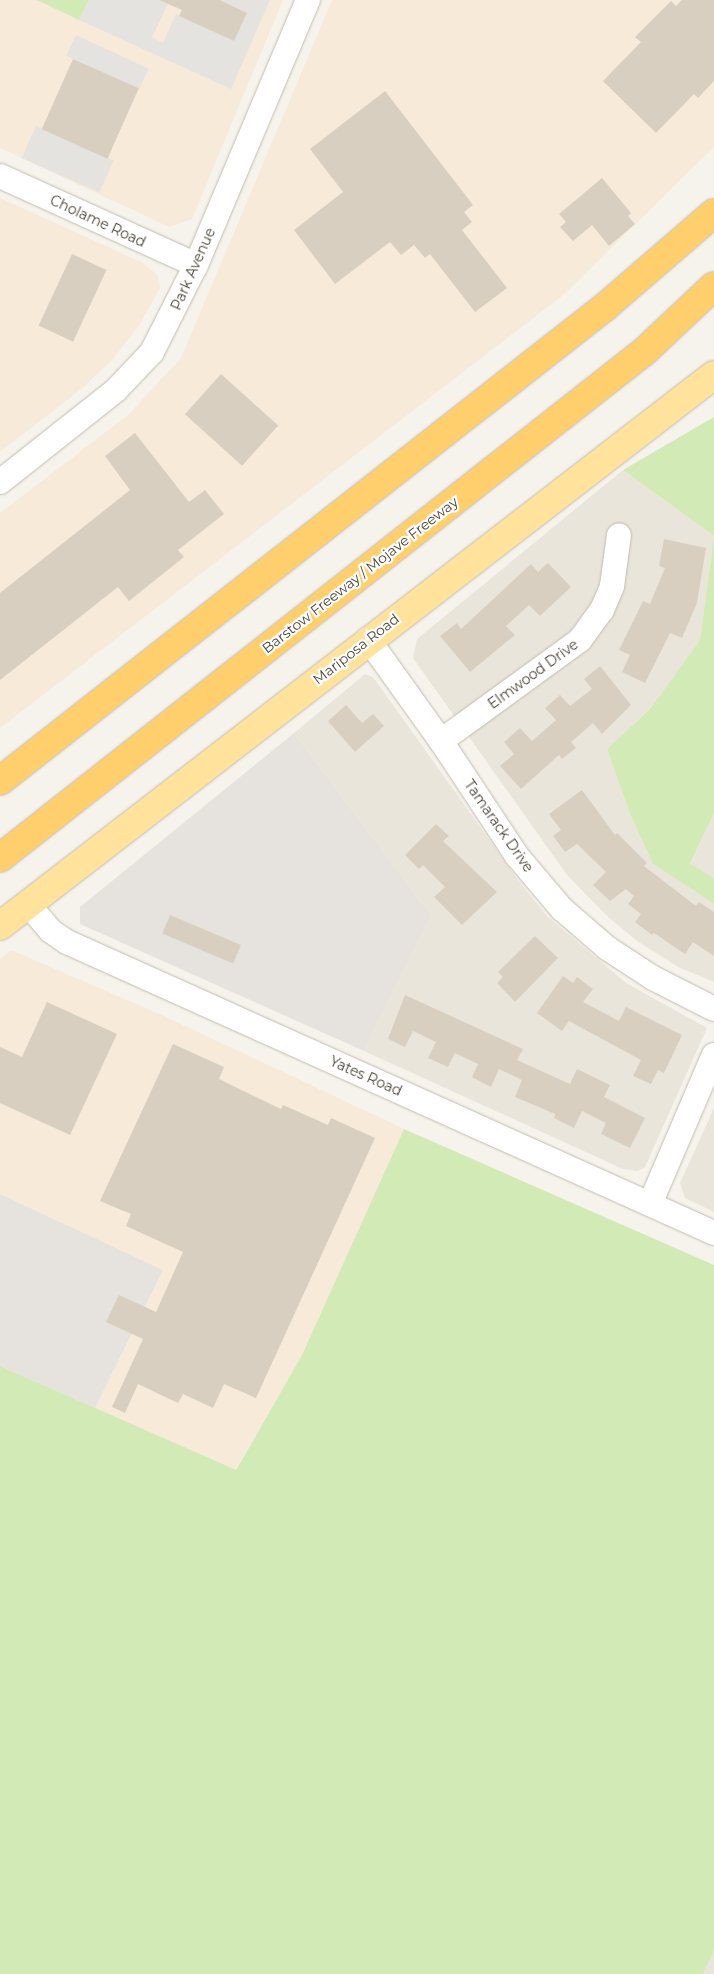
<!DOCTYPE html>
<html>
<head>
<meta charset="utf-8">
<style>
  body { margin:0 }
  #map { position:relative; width:714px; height:1974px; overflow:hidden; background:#f6f3ec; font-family:Montserrat,sans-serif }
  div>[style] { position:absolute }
  .residential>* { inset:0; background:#eae5da }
  .commercial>* { inset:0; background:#f7ead8 }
  .industrial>* { inset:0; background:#e6e2dd }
  .green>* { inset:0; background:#d2eab5 }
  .parking>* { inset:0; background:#e5e3e0; transform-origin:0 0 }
  .building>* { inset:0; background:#d8cfc1; transform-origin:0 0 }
  .roads { filter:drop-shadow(0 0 1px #c2bbae) drop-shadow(0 0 1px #c2bbae) }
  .minor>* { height:24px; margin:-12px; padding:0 12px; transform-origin:12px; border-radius:12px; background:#fff }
  .major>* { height:28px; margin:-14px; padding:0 14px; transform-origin:14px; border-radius:14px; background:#ffe39c }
  .highway>* { height:28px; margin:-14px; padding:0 14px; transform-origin:14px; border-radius:14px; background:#ffcf6e }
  span { translate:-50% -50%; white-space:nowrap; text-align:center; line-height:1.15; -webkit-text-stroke:4.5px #fff; paint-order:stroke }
  .street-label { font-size:14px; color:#4b4439 }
</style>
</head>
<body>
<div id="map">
  <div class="residential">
    <div style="clip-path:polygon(623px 470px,714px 536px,700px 640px,650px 709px,607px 749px,630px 814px,653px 864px,714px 904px,714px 982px,678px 967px,637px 941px,608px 917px,567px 875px,413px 658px,417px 639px)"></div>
    <div style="clip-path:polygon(365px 674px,373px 677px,518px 880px,547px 916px,626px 983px,707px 1028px,645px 1167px,638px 1171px,623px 1169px,364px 1051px,431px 915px,294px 733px)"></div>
    <div style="clip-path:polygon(714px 813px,714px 878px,690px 865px)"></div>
    <div style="clip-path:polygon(714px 1108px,714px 1212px,685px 1198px,680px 1183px)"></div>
    <div style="clip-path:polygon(714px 1951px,714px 1974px,703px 1974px)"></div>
  </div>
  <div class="commercial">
    <div style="clip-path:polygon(0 0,283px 0,192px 219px,169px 227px,0 148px)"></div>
    <div style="clip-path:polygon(332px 0,714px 0,714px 147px,562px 296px,0 728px,0 513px,128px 415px,181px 358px)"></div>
    <div style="clip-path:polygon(0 198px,143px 263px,158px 276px,160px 288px,138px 327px,112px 360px,80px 390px,0 452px)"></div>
    <div style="clip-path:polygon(11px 950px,162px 1015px,404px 1129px,302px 1355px,235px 1470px,95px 1408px,163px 1270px,0 1194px,0 959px)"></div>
  </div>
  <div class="industrial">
    <div style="clip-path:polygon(294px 733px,431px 915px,364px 1051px,80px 924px,80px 907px)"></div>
    <div style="clip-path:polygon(0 1194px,163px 1270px,95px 1408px,0 1366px)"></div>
  </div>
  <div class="green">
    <div style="clip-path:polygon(37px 0,89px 0,79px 20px)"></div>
    <div style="clip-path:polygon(714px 417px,714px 813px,690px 864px,714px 878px,714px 904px,653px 864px,630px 814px,607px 749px,650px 709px,700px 640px,714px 536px,623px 470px)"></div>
    <div style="clip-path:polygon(404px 1129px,714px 1265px,714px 1951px,703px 1974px,0 1974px,0 1366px,236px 1470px,302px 1355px)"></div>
  </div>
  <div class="parking">
    <div style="clip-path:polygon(89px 0,159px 0,168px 4px,152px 37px,163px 43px,176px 14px,234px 41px,247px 13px,220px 0,270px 0,231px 89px,79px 20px)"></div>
    <div style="left:76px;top:35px;width:80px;height:23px;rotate:25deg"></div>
    <div style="left:36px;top:126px;width:85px;height:35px;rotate:24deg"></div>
  </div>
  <div class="building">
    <div style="clip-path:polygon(159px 0,220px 0,247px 13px,234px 41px,179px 16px,182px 10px)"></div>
    <div style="clip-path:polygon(682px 0,714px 0,714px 81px,698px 98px,694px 94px,656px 133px,603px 81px,641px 42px,635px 37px,671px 1px,676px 6px)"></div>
    <div style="left:73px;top:59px;width:72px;height:77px;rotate:24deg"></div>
    <div style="clip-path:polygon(385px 91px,473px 205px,464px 212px,472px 222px,462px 230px,507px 288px,475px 312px,430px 254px,425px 258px,414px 245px,401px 255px,390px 242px,335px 284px,294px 230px,343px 192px,310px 149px)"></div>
    <div style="clip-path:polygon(602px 178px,631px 213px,628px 216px,635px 224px,609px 246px,592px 225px,573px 241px,560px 227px,566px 222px,559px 214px)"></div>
    <div style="left:72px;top:254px;width:38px;height:79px;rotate:25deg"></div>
    <div style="left:221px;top:374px;width:77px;height:54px;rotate:42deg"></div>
    <div style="clip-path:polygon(135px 433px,189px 502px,205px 490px,224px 514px,178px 550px,184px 557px,129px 601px,118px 587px,0 680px,0 593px,130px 490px,105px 456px)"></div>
    <div style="clip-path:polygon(664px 539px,706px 548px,697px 603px,682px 638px,670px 633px,645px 683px,622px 672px,630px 655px,619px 650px,643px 601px,650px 604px,665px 568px,659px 566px)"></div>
    <div style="clip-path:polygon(548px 563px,571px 587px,540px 616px,529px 605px,506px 626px,515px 635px,470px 672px,440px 636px,457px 623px,461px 629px,531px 564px,538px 572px)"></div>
    <div style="clip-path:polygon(600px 666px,631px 705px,602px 734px,593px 723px,571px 742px,576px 748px,562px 759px,559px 755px,521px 789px,500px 766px,514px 754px,504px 742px,520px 728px,532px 741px,556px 720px,545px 708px,560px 695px,570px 706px,592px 689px,584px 679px)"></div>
    <div style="clip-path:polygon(346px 705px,362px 723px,373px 714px,384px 726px,355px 752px,328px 721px)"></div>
    <div style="clip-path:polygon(582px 790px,615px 835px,617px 833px,647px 863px,644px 866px,696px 906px,699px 902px,714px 912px,714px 956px,693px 942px,685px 954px,654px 933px,652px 935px,635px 922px,641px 914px,628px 904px,634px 896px,626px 889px,610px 901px,593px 885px,606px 872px,577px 844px,565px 852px,553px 836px,561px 830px,549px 814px)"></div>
    <div style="clip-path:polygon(436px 824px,449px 836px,443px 841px,497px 892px,462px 925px,434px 897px,445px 887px,423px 865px,419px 869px,405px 855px)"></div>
    <div style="left:170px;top:915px;width:77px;height:20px;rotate:23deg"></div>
    <div style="clip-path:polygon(535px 936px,558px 958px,515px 1002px,497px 983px,503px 977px,498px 972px)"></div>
    <div style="clip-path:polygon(563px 976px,573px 983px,577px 977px,593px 989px,583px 1002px,619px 1021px,626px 1007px,682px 1035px,664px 1073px,658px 1070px,651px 1084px,633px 1076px,641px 1060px,569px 1021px,562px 1031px,537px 1013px)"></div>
    <div style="clip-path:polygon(405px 995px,523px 1049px,517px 1060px,570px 1084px,577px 1069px,610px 1085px,604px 1097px,645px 1118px,630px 1148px,601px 1134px,606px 1123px,582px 1111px,574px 1128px,554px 1118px,555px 1114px,515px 1097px,522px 1080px,499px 1069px,491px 1087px,472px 1077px,478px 1064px,455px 1053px,448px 1067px,428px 1058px,436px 1042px,413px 1031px,405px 1047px,388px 1039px)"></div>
    <div style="clip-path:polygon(47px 1002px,117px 1034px,70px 1135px,0 1103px,0 1047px,22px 1057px)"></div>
    <div style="clip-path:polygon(173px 1044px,224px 1067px,219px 1079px,281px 1109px,283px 1105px,328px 1125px,331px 1118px,375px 1138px,256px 1398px,224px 1384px,213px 1408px,183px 1394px,178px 1403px,138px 1384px,125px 1413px,112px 1407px,143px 1339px,106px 1322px,119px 1295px,156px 1312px,183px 1252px,126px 1226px,131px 1214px,100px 1201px)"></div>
  </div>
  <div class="roads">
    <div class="minor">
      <div style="left:0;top:176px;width:215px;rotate:24.4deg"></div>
      <div style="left:0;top:482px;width:148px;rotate:-38.4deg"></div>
      <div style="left:116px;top:390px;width:52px;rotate:-46.5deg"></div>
      <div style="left:152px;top:352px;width:97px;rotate:-63.2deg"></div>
      <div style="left:196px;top:265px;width:288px;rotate:-67.1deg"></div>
      <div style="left:368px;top:639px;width:125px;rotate:54.4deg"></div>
      <div style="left:441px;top:741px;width:138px;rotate:56.5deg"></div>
      <div style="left:517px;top:856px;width:70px;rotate:49.7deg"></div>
      <div style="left:562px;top:909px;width:60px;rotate:40.9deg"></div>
      <div style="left:607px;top:948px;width:55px;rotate:33.1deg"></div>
      <div style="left:653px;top:978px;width:68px;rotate:26.9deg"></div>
      <div style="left:441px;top:741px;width:172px;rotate:-36deg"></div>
      <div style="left:580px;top:640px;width:37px;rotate:-54deg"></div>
      <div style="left:602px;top:610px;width:26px;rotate:-67deg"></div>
      <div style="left:612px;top:586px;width:51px;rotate:-82.2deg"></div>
      <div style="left:28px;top:904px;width:35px;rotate:50deg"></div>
      <div style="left:51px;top:931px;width:19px;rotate:35deg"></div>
      <div style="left:67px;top:942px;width:709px;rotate:24.22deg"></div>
      <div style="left:650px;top:1204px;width:162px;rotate:-66.8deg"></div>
    </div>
    <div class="major">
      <div style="left:0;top:926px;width:902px;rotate:-37.66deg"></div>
    </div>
    <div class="highway">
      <div style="left:0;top:781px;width:769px;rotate:-38.08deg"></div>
      <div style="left:605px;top:307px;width:144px;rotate:-40.8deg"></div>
      <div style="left:0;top:858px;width:822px;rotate:-38.18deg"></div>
      <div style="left:646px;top:350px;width:93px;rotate:-43.3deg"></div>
    </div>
  </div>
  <div class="street-label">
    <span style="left:98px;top:221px;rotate:25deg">Cholame Road</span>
    <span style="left:193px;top:269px;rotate:-66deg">Park Avenue</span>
    <span style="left:360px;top:575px;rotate:-38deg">Barstow Freeway / Mojave Freeway</span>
    <span style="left:356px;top:649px;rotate:-38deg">Mariposa Road</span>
    <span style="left:533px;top:674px;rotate:-36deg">Elmwood Drive</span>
    <span style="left:499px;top:826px;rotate:55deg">Tamarack Drive</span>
    <span style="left:366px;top:1076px;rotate:24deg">Yates Road</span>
  </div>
</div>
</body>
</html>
